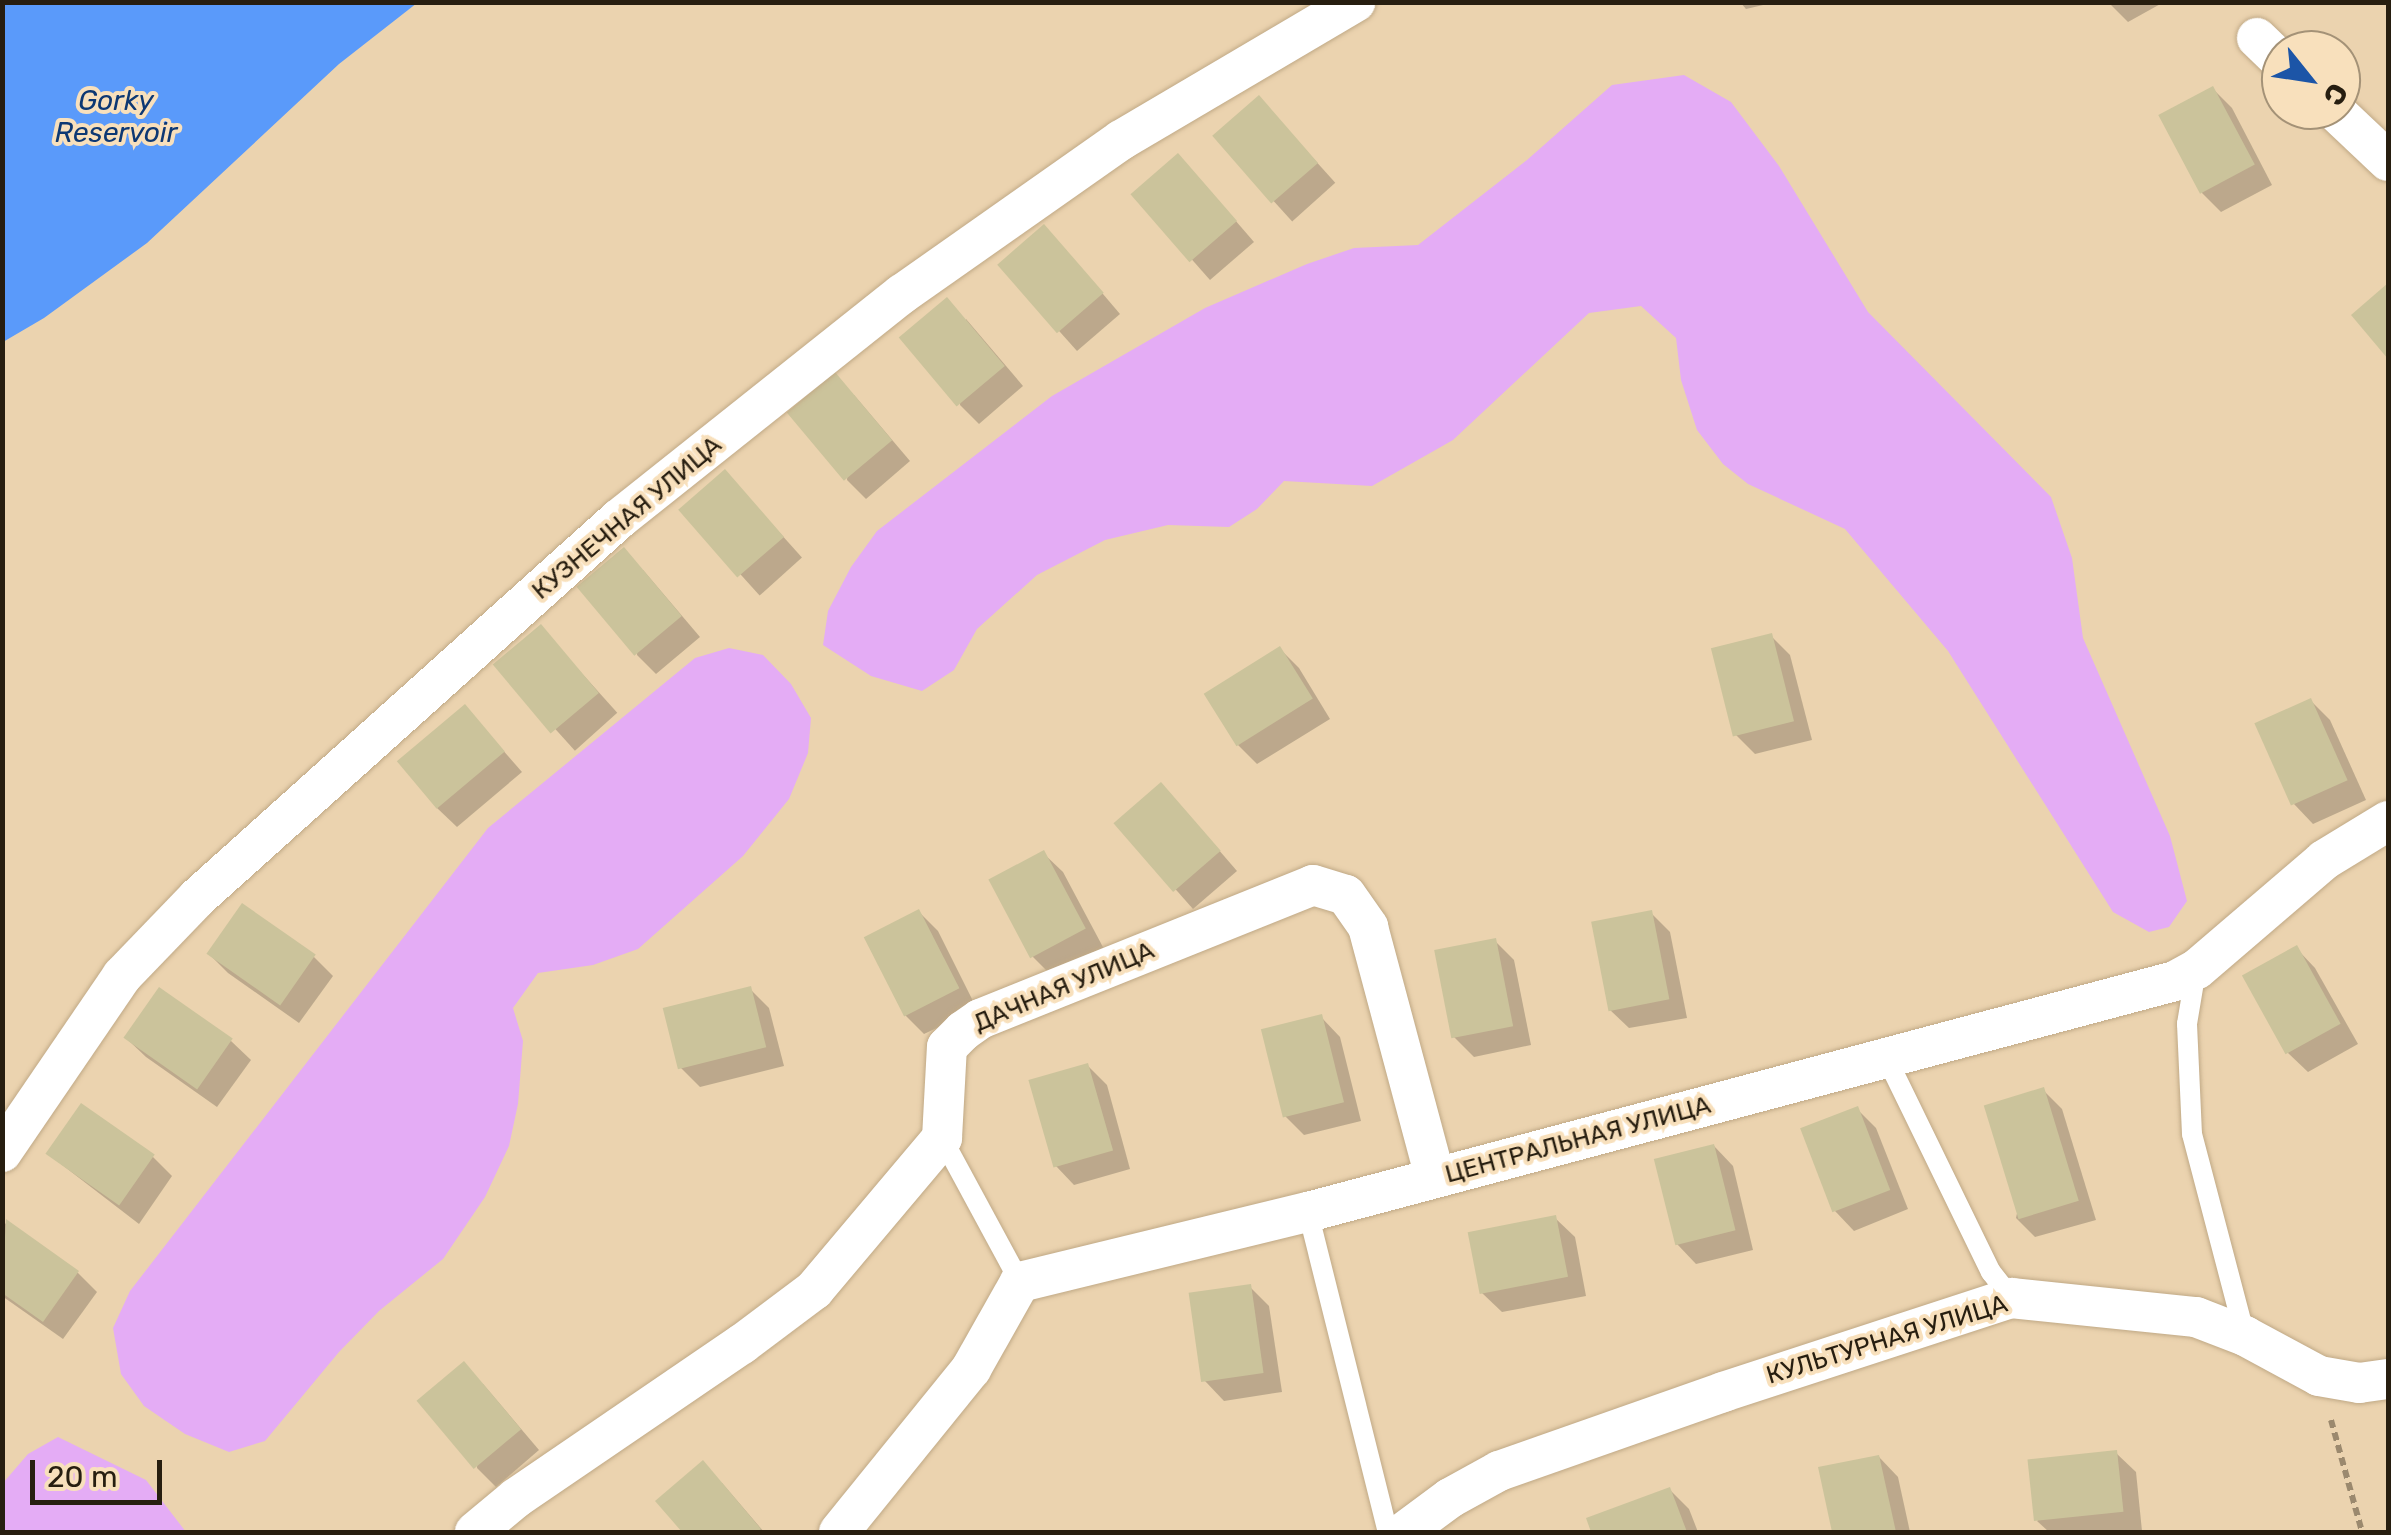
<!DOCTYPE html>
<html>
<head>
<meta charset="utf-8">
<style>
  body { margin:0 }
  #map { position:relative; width:2391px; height:1535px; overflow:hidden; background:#ebd3af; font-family:Rubik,sans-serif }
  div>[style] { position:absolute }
  .green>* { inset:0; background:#e4acf5 }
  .water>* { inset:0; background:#5a9afa }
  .shadow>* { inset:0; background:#0003; transform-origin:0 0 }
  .building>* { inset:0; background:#cbc39b; transform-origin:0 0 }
  .path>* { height:6px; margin-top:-3px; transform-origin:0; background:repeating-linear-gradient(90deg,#9b896e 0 8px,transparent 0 13px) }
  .roads { filter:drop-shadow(0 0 2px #c0a986) drop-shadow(0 0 2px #c0a986) }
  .lane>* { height:20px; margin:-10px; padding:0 10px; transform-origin:10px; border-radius:10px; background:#fff }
  .street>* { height:40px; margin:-20px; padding:0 20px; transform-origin:20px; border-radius:20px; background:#fff }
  span { translate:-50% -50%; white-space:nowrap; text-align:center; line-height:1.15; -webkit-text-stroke:8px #f8e0bc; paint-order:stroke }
  .street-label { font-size:25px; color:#271e10 }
  .water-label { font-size:28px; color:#0d3873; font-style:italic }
  .frame { position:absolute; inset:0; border:5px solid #271e10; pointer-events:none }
  .north { position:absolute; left:2261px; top:30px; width:100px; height:100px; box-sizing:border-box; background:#f8e0bc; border:2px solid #a49277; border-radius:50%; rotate:120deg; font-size:28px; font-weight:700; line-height:40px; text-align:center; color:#271e10 }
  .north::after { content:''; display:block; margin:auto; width:35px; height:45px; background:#1c55a7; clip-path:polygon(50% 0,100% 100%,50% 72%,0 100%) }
  .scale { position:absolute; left:30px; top:1460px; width:132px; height:45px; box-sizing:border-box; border:5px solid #271e10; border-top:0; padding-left:12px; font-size:30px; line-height:35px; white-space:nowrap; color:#271e10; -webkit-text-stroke:8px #f8e0bc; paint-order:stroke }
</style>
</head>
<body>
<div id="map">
  <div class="green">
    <div style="clip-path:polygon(1684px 75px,1731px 102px,1779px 166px,1868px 312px,2051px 497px,2072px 558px,2083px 638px,2170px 836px,2187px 901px,2169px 927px,2149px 932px,2113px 912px,1948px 651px,1845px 529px,1748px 484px,1723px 464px,1697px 430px,1681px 380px,1676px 338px,1641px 306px,1589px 313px,1453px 440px,1372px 486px,1284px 481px,1257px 509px,1229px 527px,1168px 525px,1105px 540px,1037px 575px,977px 629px,954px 670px,922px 691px,871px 676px,823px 645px,828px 611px,851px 567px,877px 531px,1052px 396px,1205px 308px,1307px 264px,1354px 248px,1418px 245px,1527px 160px,1612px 85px)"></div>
    <div style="clip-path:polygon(729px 648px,763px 655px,791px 684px,811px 718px,808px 753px,789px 799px,743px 856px,638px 949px,593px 965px,538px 973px,513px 1008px,523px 1041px,518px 1104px,509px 1146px,485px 1197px,443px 1259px,379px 1311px,339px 1352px,265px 1441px,229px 1452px,185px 1434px,144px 1406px,121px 1374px,113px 1328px,130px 1291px,488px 828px,695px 658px)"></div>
    <div style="clip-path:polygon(58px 1437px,146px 1480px,186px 1532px,3px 1532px,3px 1483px,28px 1454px)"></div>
  </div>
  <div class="water">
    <div style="clip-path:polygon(3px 2px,417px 2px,417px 3px,339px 64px,147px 243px,44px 318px,3px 342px)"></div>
  </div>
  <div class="shadow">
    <div style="clip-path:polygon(1740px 2px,1776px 2px,1746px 9px)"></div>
    <div style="clip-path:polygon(2108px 2px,2164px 2px,2128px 22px)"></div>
    <div style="clip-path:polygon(2213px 89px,2232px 108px,2272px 185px,2221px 212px,2202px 193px)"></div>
    <div style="left:1259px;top:98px;width:114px;height:58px;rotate:48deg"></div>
    <div style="clip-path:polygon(1197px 176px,1254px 242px,1210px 280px,1134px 194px)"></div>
    <div style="clip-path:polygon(1063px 247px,1120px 314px,1077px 351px,1000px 265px)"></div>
    <div style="clip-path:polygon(966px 319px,1023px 386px,979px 424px,960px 405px)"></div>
    <div style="clip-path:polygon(854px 395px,910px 461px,866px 499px,847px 480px)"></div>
    <div style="left:725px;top:472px;width:115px;height:57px;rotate:48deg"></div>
    <div style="clip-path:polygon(643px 570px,700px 637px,656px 674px,637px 655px)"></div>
    <div style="left:541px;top:628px;width:114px;height:57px;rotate:48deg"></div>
    <div style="clip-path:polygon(1771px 636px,1790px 655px,1812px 740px,1755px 754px,1735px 734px)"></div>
    <div style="clip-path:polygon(1280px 649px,1299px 668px,1330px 719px,1257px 764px,1238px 745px,1207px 694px)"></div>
    <div style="clip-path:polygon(2311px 701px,2330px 720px,2366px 800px,2313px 824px,2294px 804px)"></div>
    <div style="clip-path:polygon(465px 707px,522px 772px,457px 827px,437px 808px)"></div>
    <div style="clip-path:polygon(1180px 805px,1237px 871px,1193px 909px,1117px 823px)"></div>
    <div style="clip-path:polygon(1043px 853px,1063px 872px,1104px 949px,1052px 976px,1033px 957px)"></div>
    <div style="clip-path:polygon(242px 907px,314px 957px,333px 976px,299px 1023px,228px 973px,209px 954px)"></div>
    <div style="clip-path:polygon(919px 912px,938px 931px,977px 1009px,924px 1034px,905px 1015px)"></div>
    <div style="clip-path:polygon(1651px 913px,1670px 932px,1687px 1018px,1629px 1028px,1609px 1009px)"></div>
    <div style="clip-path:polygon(1495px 941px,1514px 960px,1531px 1045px,1474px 1057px,1454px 1037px)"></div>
    <div style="clip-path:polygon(2296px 948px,2315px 968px,2358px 1044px,2308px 1072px,2288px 1053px)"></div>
    <div style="clip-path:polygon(750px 989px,769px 1008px,784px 1066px,700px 1087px,681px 1068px)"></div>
    <div style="clip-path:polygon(1321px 1017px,1340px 1037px,1361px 1121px,1304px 1135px,1285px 1116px)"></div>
    <div style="clip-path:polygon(126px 1038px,231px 1041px,251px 1060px,217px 1107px,146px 1057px)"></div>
    <div style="clip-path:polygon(1088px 1066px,1107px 1085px,1130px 1169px,1074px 1185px,1055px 1165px)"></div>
    <div style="clip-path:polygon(2043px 1090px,2062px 1109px,2096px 1220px,2035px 1237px,2016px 1218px)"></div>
    <div style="clip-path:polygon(1857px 1109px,1876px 1128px,1908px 1209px,1854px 1231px,1835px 1211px)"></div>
    <div style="clip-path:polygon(1714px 1146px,1733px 1166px,1753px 1250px,1696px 1264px,1677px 1244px)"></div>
    <div style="clip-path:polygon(48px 1154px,153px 1157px,172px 1176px,139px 1224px)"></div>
    <div style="clip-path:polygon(1555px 1218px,1575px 1237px,1586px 1296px,1502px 1312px,1482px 1293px)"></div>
    <div style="clip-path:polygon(6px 1223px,78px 1273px,97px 1292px,63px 1339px,2px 1296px,2px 1228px)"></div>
    <div style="clip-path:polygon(1250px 1287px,1269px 1306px,1282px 1392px,1224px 1401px,1205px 1381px)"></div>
    <div style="clip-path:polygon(483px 1384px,539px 1450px,496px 1487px,477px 1468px)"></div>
    <div style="clip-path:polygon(2116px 1453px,2136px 1472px,2142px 1531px,2049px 1532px,2037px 1521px)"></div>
    <div style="clip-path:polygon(1879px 1457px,1898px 1477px,1910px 1532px,1835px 1532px,1821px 1469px)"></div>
    <div style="clip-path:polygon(722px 1483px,764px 1532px,686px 1532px,659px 1501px)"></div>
    <div style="clip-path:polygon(1670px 1490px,1689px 1509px,1698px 1532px,1594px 1532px,1589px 1519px)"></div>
  </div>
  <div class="building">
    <div style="left:2213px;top:86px;width:89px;height:62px;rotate:62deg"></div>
    <div style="left:1259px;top:95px;width:90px;height:62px;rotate:49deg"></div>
    <div style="left:1178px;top:153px;width:90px;height:63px;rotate:49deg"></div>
    <div style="left:1044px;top:224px;width:91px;height:62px;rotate:49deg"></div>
    <div style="clip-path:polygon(2388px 283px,2388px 359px,2351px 315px)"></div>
    <div style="left:947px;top:297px;width:90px;height:63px;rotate:50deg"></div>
    <div style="left:835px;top:372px;width:89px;height:63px;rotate:50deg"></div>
    <div style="left:725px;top:469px;width:90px;height:62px;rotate:49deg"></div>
    <div style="left:624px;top:547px;width:90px;height:62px;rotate:50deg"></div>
    <div style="left:541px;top:624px;width:90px;height:63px;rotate:50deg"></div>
    <div style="left:1772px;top:633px;width:91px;height:63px;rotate:76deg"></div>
    <div style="left:1280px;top:646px;width:62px;height:90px;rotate:58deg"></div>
    <div style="left:2311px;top:698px;width:90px;height:62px;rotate:66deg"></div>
    <div style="left:465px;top:704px;width:62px;height:89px;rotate:50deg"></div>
    <div style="left:1161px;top:782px;width:91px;height:63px;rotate:49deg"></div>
    <div style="left:1044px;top:850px;width:89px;height:63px;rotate:62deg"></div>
    <div style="left:242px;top:903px;width:90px;height:62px;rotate:35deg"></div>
    <div style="left:919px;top:909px;width:89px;height:62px;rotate:63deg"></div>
    <div style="left:1652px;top:910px;width:91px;height:62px;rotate:79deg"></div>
    <div style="left:1496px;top:938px;width:90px;height:63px;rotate:79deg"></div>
    <div style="left:2297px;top:945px;width:90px;height:63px;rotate:61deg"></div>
    <div style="left:751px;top:986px;width:63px;height:91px;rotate:76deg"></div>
    <div style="left:159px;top:987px;width:90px;height:62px;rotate:35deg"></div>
    <div style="left:1322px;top:1014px;width:91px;height:63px;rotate:76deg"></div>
    <div style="left:1088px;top:1063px;width:91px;height:62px;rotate:74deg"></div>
    <div style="left:2044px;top:1087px;width:119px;height:63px;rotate:73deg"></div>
    <div style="left:81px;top:1103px;width:90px;height:62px;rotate:35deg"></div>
    <div style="left:1858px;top:1106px;width:90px;height:62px;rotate:69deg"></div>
    <div style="left:1714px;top:1144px;width:89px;height:62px;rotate:76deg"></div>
    <div style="left:1556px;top:1215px;width:63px;height:90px;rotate:79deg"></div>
    <div style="clip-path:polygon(6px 1219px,79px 1271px,43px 1322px,2px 1293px)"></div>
    <div style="left:1251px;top:1284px;width:90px;height:63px;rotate:82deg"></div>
    <div style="left:464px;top:1361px;width:89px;height:62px;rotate:50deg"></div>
    <div style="left:2117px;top:1450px;width:62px;height:90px;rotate:84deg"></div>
    <div style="clip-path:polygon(1879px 1455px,1896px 1532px,1832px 1532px,1818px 1467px)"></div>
    <div style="clip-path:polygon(703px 1460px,761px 1529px,757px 1532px,682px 1532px,655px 1501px)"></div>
    <div style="clip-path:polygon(1670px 1487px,1687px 1532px,1591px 1532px,1586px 1518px)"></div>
  </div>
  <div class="path">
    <div style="left:2331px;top:1420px;width:116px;rotate:74.5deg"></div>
  </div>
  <div class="roads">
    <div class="lane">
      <div style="left:2196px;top:970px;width:55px;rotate:99.5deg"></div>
      <div style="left:2187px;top:1024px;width:110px;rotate:87.4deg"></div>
      <div style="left:2192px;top:1134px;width:209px;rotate:75.3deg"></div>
      <div style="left:1887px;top:1059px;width:237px;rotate:64deg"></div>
      <div style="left:1991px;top:1272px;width:33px;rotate:52deg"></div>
      <div style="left:942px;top:1138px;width:164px;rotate:61.6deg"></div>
      <div style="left:1308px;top:1212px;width:330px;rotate:76deg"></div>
    </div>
    <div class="street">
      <div style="left:2257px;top:38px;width:33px;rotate:44deg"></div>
      <div style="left:2334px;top:110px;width:74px;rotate:43.4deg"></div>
      <div style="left:2px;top:1152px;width:213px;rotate:-55.7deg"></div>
      <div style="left:122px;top:976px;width:108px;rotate:-46.1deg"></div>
      <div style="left:197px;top:898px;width:567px;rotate:-41.93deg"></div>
      <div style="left:619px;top:519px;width:362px;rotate:-38.5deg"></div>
      <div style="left:902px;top:294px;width:268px;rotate:-35.1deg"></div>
      <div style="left:1121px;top:140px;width:272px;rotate:-30.5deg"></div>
      <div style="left:475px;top:1532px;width:53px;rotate:-39.7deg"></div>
      <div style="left:516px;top:1498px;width:273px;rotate:-34.3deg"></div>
      <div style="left:742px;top:1344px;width:90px;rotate:-36.9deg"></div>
      <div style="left:814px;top:1290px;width:199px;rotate:-49.9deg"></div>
      <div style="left:942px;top:1138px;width:91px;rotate:-86.9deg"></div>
      <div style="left:947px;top:1047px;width:23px;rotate:-45deg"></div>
      <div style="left:963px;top:1031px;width:21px;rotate:-35deg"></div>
      <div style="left:980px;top:1019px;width:359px;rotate:-21.9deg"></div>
      <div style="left:1313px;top:885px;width:34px;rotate:17deg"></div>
      <div style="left:1346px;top:895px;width:39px;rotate:55deg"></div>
      <div style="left:1368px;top:927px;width:259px;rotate:75deg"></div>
      <div style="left:839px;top:1532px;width:210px;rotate:-51deg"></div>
      <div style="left:971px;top:1369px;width:100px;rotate:-60.6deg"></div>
      <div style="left:1020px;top:1282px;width:296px;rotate:-13.7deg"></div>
      <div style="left:1308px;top:1212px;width:897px;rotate:-14.92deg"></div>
      <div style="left:2175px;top:981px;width:25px;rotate:-29deg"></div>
      <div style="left:2197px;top:969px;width:167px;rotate:-40.6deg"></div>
      <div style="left:2324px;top:860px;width:75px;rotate:-31.4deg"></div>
      <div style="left:1404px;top:1532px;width:57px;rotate:-36.5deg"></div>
      <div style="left:1450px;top:1498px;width:56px;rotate:-28.9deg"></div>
      <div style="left:1499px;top:1471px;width:238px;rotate:-19.4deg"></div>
      <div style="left:1723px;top:1392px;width:303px;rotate:-18.1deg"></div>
      <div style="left:2011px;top:1298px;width:186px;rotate:5.9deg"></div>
      <div style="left:2196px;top:1317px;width:53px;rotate:21.2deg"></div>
      <div style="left:2245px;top:1336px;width:84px;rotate:28.4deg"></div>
      <div style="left:2319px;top:1376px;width:41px;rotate:9.9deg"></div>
      <div style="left:2359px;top:1383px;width:29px;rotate:-8deg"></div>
    </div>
  </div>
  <div class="street-label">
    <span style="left:627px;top:518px;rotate:-40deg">КУЗНЕЧНАЯ УЛИЦА</span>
    <span style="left:1064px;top:987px;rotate:-23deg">ДАЧНАЯ УЛИЦА</span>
    <span style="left:1578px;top:1140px;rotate:-15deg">ЦЕНТРАЛЬНАЯ УЛИЦА</span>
    <span style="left:1887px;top:1340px;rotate:-17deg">КУЛЬТУРНАЯ УЛИЦА</span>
  </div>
  <div class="water-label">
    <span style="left:116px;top:117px">Gorky<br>Reservoir</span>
  </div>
  <div class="frame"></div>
  <div class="north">С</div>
  <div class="scale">20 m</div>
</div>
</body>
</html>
